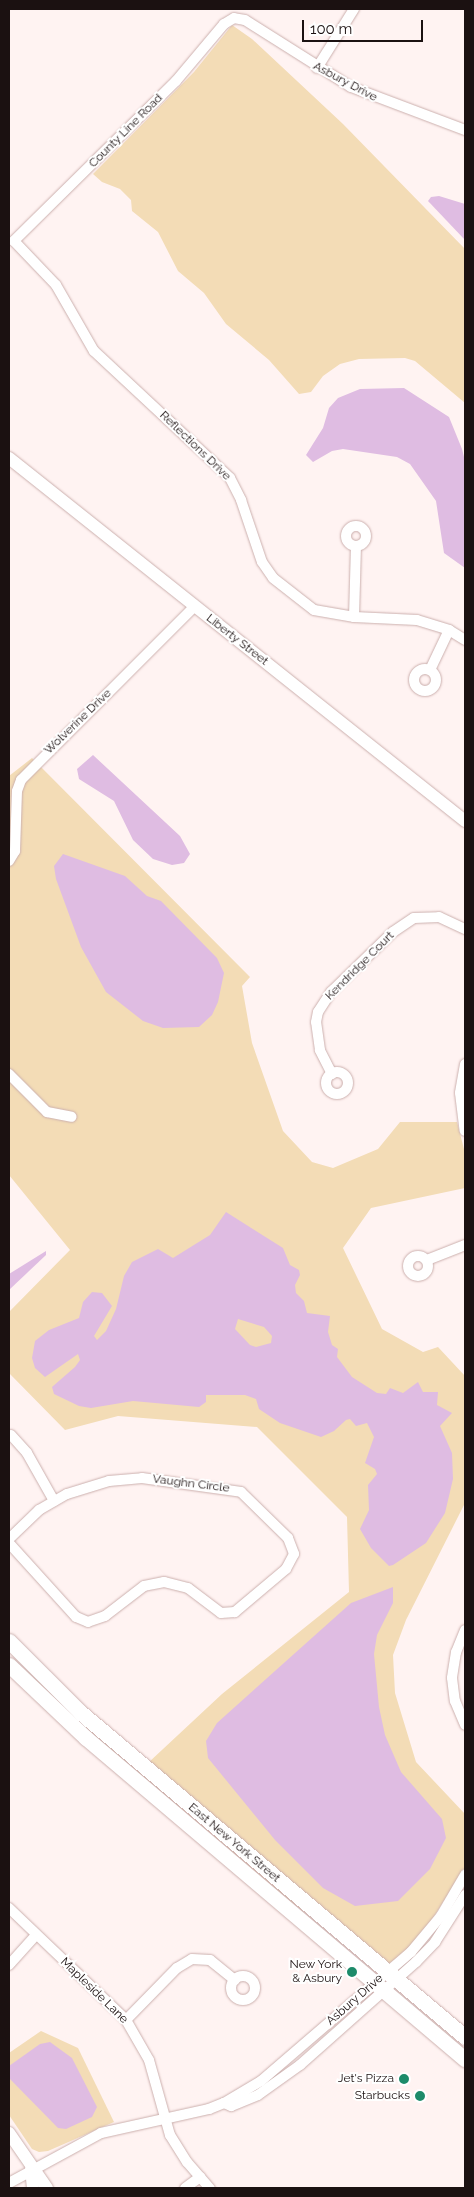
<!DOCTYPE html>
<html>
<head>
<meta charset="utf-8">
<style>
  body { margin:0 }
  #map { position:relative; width:474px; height:2197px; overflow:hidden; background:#fff3f2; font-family:Raleway,sans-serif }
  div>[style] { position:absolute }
  .green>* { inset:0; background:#f3dcb6 }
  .water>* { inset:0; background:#dfbce2 }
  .roads { filter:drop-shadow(0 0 1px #ccb0ae) drop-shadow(0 0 1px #ccb0ae) }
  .minor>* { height:10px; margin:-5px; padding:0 5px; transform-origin:5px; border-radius:5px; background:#fff }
  .minor>.ring { margin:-5px; padding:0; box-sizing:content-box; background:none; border:10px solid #fff; border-radius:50% }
  .tertiary>* { height:12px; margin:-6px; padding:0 6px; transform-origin:6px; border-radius:6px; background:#fff }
  .primary>* { height:15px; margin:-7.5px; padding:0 7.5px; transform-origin:7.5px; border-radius:7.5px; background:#fff }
  .dots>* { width:14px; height:14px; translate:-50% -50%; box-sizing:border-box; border:2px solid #fff; border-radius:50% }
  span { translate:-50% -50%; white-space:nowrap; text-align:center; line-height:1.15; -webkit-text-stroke:4px #fff; paint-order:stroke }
  .street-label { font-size:12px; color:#1b1111 }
  .poi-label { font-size:12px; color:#1b1111 }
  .right { translate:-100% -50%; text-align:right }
  .frame { position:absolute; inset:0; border:10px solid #1b1111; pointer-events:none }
  .scale { position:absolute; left:302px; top:20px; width:121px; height:22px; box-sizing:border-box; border:2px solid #1b1111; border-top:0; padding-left:6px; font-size:15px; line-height:18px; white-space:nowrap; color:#1b1111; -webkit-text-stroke:4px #fff; paint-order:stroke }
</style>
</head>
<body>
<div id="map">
  <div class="green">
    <div style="clip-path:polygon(232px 25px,252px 39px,343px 124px,465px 249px,465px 403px,415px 361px,405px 358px,359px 359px,340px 364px,323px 376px,311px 392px,299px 394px,269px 360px,226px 324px,204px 293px,178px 271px,158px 232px,132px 211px,131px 200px,120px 189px,102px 182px,93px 174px,194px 72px)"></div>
    <div style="clip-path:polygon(32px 758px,250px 977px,242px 986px,252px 1043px,283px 1131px,312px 1162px,333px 1168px,378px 1149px,400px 1122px,457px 1122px,465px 1153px,465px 1188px,371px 1208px,343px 1248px,382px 1329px,423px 1352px,438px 1347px,465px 1376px,465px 1503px,406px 1620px,393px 1655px,395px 1693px,416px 1762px,465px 1814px,465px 1868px,429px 1924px,403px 1955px,386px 1965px,148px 1763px,222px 1694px,349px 1592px,347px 1517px,257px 1427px,118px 1416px,65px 1430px,9px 1373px,9px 1312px,70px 1250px,9px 1175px,9px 776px)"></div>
    <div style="clip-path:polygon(17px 1663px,79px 1718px,314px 1918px,277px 1893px,89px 1734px)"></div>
    <div style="clip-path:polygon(41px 2031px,78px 2048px,114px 2122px,48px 2151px,39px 2152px,32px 2149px,9px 2115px,9px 2053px)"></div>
  </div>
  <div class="water">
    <div style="clip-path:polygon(439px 196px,465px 204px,465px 240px,428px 201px,431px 197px)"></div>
    <div style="clip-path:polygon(404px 388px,449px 417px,462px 449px,465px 461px,465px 568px,444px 553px,436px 501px,410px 464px,397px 457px,343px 449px,332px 451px,313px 462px,306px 455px,323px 428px,329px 408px,338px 398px,360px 389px)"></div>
    <div style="clip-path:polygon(93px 755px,180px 836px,190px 854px,184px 863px,172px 865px,153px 859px,133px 840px,114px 801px,79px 779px,77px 769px)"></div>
    <div style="clip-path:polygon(63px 854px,125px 876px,147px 896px,161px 901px,217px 958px,224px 973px,218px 1002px,212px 1015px,199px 1027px,163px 1028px,143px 1021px,106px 992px,81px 947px,56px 879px,54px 866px)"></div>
    <div style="clip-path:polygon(evenodd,226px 1212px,283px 1248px,290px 1265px,299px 1270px,300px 1275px,295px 1285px,296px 1293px,304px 1301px,307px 1313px,330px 1316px,328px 1332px,332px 1345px,338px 1349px,337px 1357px,352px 1377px,377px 1393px,386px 1394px,390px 1388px,403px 1393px,418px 1382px,423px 1392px,438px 1392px,437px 1405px,452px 1413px,440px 1426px,452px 1453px,453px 1479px,445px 1513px,426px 1543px,393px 1565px,389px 1566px,371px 1548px,360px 1529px,369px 1510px,368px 1485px,377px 1474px,375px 1469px,365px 1463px,374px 1437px,367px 1423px,356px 1426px,350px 1419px,346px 1420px,334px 1431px,321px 1437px,280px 1423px,259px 1409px,256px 1399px,245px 1395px,206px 1395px,206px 1402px,199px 1407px,133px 1401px,91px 1408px,79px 1406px,54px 1394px,52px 1387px,75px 1367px,80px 1360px,78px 1354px,45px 1377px,35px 1368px,32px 1358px,35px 1341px,49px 1330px,79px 1318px,83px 1302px,92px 1292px,102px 1293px,112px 1306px,94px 1336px,97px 1340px,106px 1331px,116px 1309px,124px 1276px,132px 1262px,158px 1249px,173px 1258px,210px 1235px,226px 1212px,238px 1319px,264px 1327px,272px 1336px,271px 1343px,256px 1347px,250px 1345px,235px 1329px,238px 1319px)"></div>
    <div style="clip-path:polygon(46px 1251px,46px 1255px,9px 1290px,9px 1274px)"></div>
    <div style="clip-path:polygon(393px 1587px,393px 1603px,377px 1635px,374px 1654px,379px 1707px,385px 1735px,401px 1772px,442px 1819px,446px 1838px,430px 1869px,398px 1901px,355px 1906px,323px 1888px,275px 1840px,208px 1758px,206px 1741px,217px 1723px,351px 1603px)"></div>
    <div style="clip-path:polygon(50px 2042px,72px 2058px,97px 2107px,92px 2117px,66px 2129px,58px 2128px,9px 2078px,9px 2066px,40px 2044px)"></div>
  </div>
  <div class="roads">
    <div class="minor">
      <div style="left:317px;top:68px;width:70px;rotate:-57.9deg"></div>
      <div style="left:465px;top:130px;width:122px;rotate:-159.3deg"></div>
      <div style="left:351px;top:87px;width:125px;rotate:-147.7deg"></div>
      <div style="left:245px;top:20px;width:11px;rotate:-170deg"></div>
      <div style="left:234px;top:18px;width:12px;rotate:149deg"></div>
      <div style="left:224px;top:24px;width:75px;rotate:130.1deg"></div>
      <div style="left:176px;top:81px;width:228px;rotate:135.4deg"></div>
      <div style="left:14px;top:241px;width:61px;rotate:46.3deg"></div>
      <div style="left:56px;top:285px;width:76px;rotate:60.1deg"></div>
      <div style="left:94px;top:351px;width:186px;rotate:43deg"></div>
      <div style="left:230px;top:478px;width:25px;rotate:63deg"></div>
      <div style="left:241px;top:500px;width:65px;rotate:71.3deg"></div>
      <div style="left:262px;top:562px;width:19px;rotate:55deg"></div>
      <div style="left:273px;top:578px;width:52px;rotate:38deg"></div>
      <div style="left:314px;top:610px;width:41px;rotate:9.9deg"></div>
      <div style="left:354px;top:617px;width:63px;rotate:2.7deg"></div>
      <div style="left:417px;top:620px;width:34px;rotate:17deg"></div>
      <div style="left:449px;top:630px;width:19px;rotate:32deg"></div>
      <div class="ring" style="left:346px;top:526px;width:10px;height:10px"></div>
      <div style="left:354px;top:617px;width:71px;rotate:-88.4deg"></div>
      <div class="ring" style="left:414px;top:669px;width:12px;height:12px"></div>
      <div style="left:430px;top:670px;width:44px;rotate:-64.6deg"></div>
      <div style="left:9px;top:861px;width:12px;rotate:-59deg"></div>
      <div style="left:15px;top:851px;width:60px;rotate:-88.1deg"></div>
      <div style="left:17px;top:791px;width:12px;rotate:-70deg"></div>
      <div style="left:21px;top:780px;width:246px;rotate:-45deg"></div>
      <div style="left:465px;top:1064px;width:29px;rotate:100deg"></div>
      <div style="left:460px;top:1093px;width:38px;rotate:83deg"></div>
      <div class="ring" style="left:326px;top:1072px;width:12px;height:12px"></div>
      <div style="left:9px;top:1074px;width:54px;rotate:45deg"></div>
      <div style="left:47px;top:1112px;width:25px;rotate:11deg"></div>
      <div style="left:332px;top:1074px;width:27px;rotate:-117deg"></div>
      <div style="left:320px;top:1050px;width:28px;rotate:-98deg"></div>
      <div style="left:316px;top:1022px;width:10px;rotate:-79deg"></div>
      <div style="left:318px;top:1012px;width:24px;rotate:-57deg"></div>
      <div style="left:331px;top:992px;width:86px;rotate:-44.1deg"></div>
      <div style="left:393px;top:932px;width:25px;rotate:-34deg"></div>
      <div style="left:414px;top:918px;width:25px;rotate:-2deg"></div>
      <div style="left:439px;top:917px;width:29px;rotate:25deg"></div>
      <div class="ring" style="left:408px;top:1256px;width:10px;height:10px"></div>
      <div style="left:427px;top:1260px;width:41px;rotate:-21.5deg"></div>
      <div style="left:11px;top:1435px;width:24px;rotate:48deg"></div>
      <div style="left:27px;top:1453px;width:55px;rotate:60.6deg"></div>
      <div style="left:9px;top:1539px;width:42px;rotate:-44deg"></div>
      <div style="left:39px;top:1510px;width:32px;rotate:-30deg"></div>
      <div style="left:67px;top:1494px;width:44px;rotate:-17.2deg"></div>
      <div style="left:109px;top:1481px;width:33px;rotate:-5deg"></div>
      <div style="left:142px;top:1478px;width:100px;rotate:8deg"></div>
      <div style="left:241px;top:1492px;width:66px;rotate:44.4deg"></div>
      <div style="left:288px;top:1538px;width:17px;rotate:69deg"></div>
      <div style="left:294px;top:1554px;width:17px;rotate:118deg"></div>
      <div style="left:286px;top:1569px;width:67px;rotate:139.9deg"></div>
      <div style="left:235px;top:1612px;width:14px;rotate:176deg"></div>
      <div style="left:221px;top:1613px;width:41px;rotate:-142.9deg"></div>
      <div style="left:188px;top:1588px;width:25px;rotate:-166deg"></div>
      <div style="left:164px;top:1582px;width:20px;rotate:169deg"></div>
      <div style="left:144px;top:1586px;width:49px;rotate:142.4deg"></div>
      <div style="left:105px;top:1616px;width:18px;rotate:161deg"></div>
      <div style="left:88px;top:1622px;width:13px;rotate:-157deg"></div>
      <div style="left:76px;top:1617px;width:100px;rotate:-132.2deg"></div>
      <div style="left:465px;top:1630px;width:24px;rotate:112deg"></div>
      <div style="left:456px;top:1652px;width:26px;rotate:99deg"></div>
      <div style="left:452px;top:1678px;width:23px;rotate:83deg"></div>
      <div style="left:455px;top:1701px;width:26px;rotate:67deg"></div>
      <div style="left:9px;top:1908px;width:162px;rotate:43.7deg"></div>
      <div style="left:126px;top:2020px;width:46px;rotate:60.1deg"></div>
      <div style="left:149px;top:2060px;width:78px;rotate:74.4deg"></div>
      <div style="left:170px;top:2135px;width:32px;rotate:58deg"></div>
      <div style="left:187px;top:2162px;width:35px;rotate:49deg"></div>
      <div style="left:9px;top:1965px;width:40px;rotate:-48deg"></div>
      <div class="ring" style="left:231px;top:1976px;width:14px;height:14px"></div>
      <div style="left:126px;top:2020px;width:73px;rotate:-45.6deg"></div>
      <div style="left:177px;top:1968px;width:17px;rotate:-31deg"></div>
      <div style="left:192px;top:1959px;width:18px;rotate:3deg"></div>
      <div style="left:210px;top:1960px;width:32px;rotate:39deg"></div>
      <div style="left:224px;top:2103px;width:8px;rotate:23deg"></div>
      <div style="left:231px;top:2106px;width:29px;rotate:-22deg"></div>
      <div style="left:258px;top:2095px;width:52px;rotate:-35.5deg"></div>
      <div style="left:300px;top:2065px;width:155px;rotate:-41.6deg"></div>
      <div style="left:416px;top:1962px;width:28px;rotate:-46deg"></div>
      <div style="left:435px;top:1942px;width:56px;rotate:-57.4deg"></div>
      <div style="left:9px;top:2183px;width:105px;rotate:-28.5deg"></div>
      <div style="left:101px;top:2133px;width:111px;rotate:-12.5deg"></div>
      <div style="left:209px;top:2109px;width:16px;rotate:-22deg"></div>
      <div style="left:224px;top:2103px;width:43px;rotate:-30.7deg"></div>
      <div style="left:261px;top:2081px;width:198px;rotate:-40.7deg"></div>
      <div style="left:411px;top:1952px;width:47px;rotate:-50.2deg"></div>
      <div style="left:441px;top:1916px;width:48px;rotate:-59.7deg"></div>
      <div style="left:185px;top:2188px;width:19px;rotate:-36deg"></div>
    </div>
    <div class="tertiary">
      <div style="left:9px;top:458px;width:583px;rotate:38.52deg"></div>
      <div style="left:9px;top:2133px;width:67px;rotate:55.4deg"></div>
      <div style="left:31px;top:2169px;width:19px;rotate:84deg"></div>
    </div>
    <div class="primary">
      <div style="left:9px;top:1641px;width:100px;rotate:45deg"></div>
      <div style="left:80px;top:1712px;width:504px;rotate:40.17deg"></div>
      <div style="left:9px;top:1665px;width:106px;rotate:43.5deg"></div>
      <div style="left:86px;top:1738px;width:497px;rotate:40.3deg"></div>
    </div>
  </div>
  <div class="dots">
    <div style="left:352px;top:1972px;background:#1d8b6a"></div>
    <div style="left:404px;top:2079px;background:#1d8b6a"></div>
    <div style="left:420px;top:2096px;background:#1d8b6a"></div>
  </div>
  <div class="street-label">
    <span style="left:345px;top:82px;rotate:28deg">Asbury Drive</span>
    <span style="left:126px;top:131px;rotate:-45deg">County Line Road</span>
    <span style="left:195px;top:446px;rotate:44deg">Reflections Drive</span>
    <span style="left:237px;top:640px;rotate:38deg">Liberty Street</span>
    <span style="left:78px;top:722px;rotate:-44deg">Wolverine Drive</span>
    <span style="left:360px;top:966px;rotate:-45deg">Kendridge Court</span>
    <span style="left:191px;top:1484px;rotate:7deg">Vaughn Circle</span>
    <span style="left:234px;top:1843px;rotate:40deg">East New York Street</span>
    <span style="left:94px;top:1991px;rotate:44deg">Mapleside Lane</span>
    <span style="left:355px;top:2000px;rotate:-41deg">Asbury Drive</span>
  </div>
  <div class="poi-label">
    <span class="right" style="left:342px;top:1972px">New York<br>&amp; Asbury</span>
    <span class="right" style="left:394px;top:2079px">Jet's Pizza</span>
    <span class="right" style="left:410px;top:2096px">Starbucks</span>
  </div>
  <div class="frame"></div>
  <div class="scale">100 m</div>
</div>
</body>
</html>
